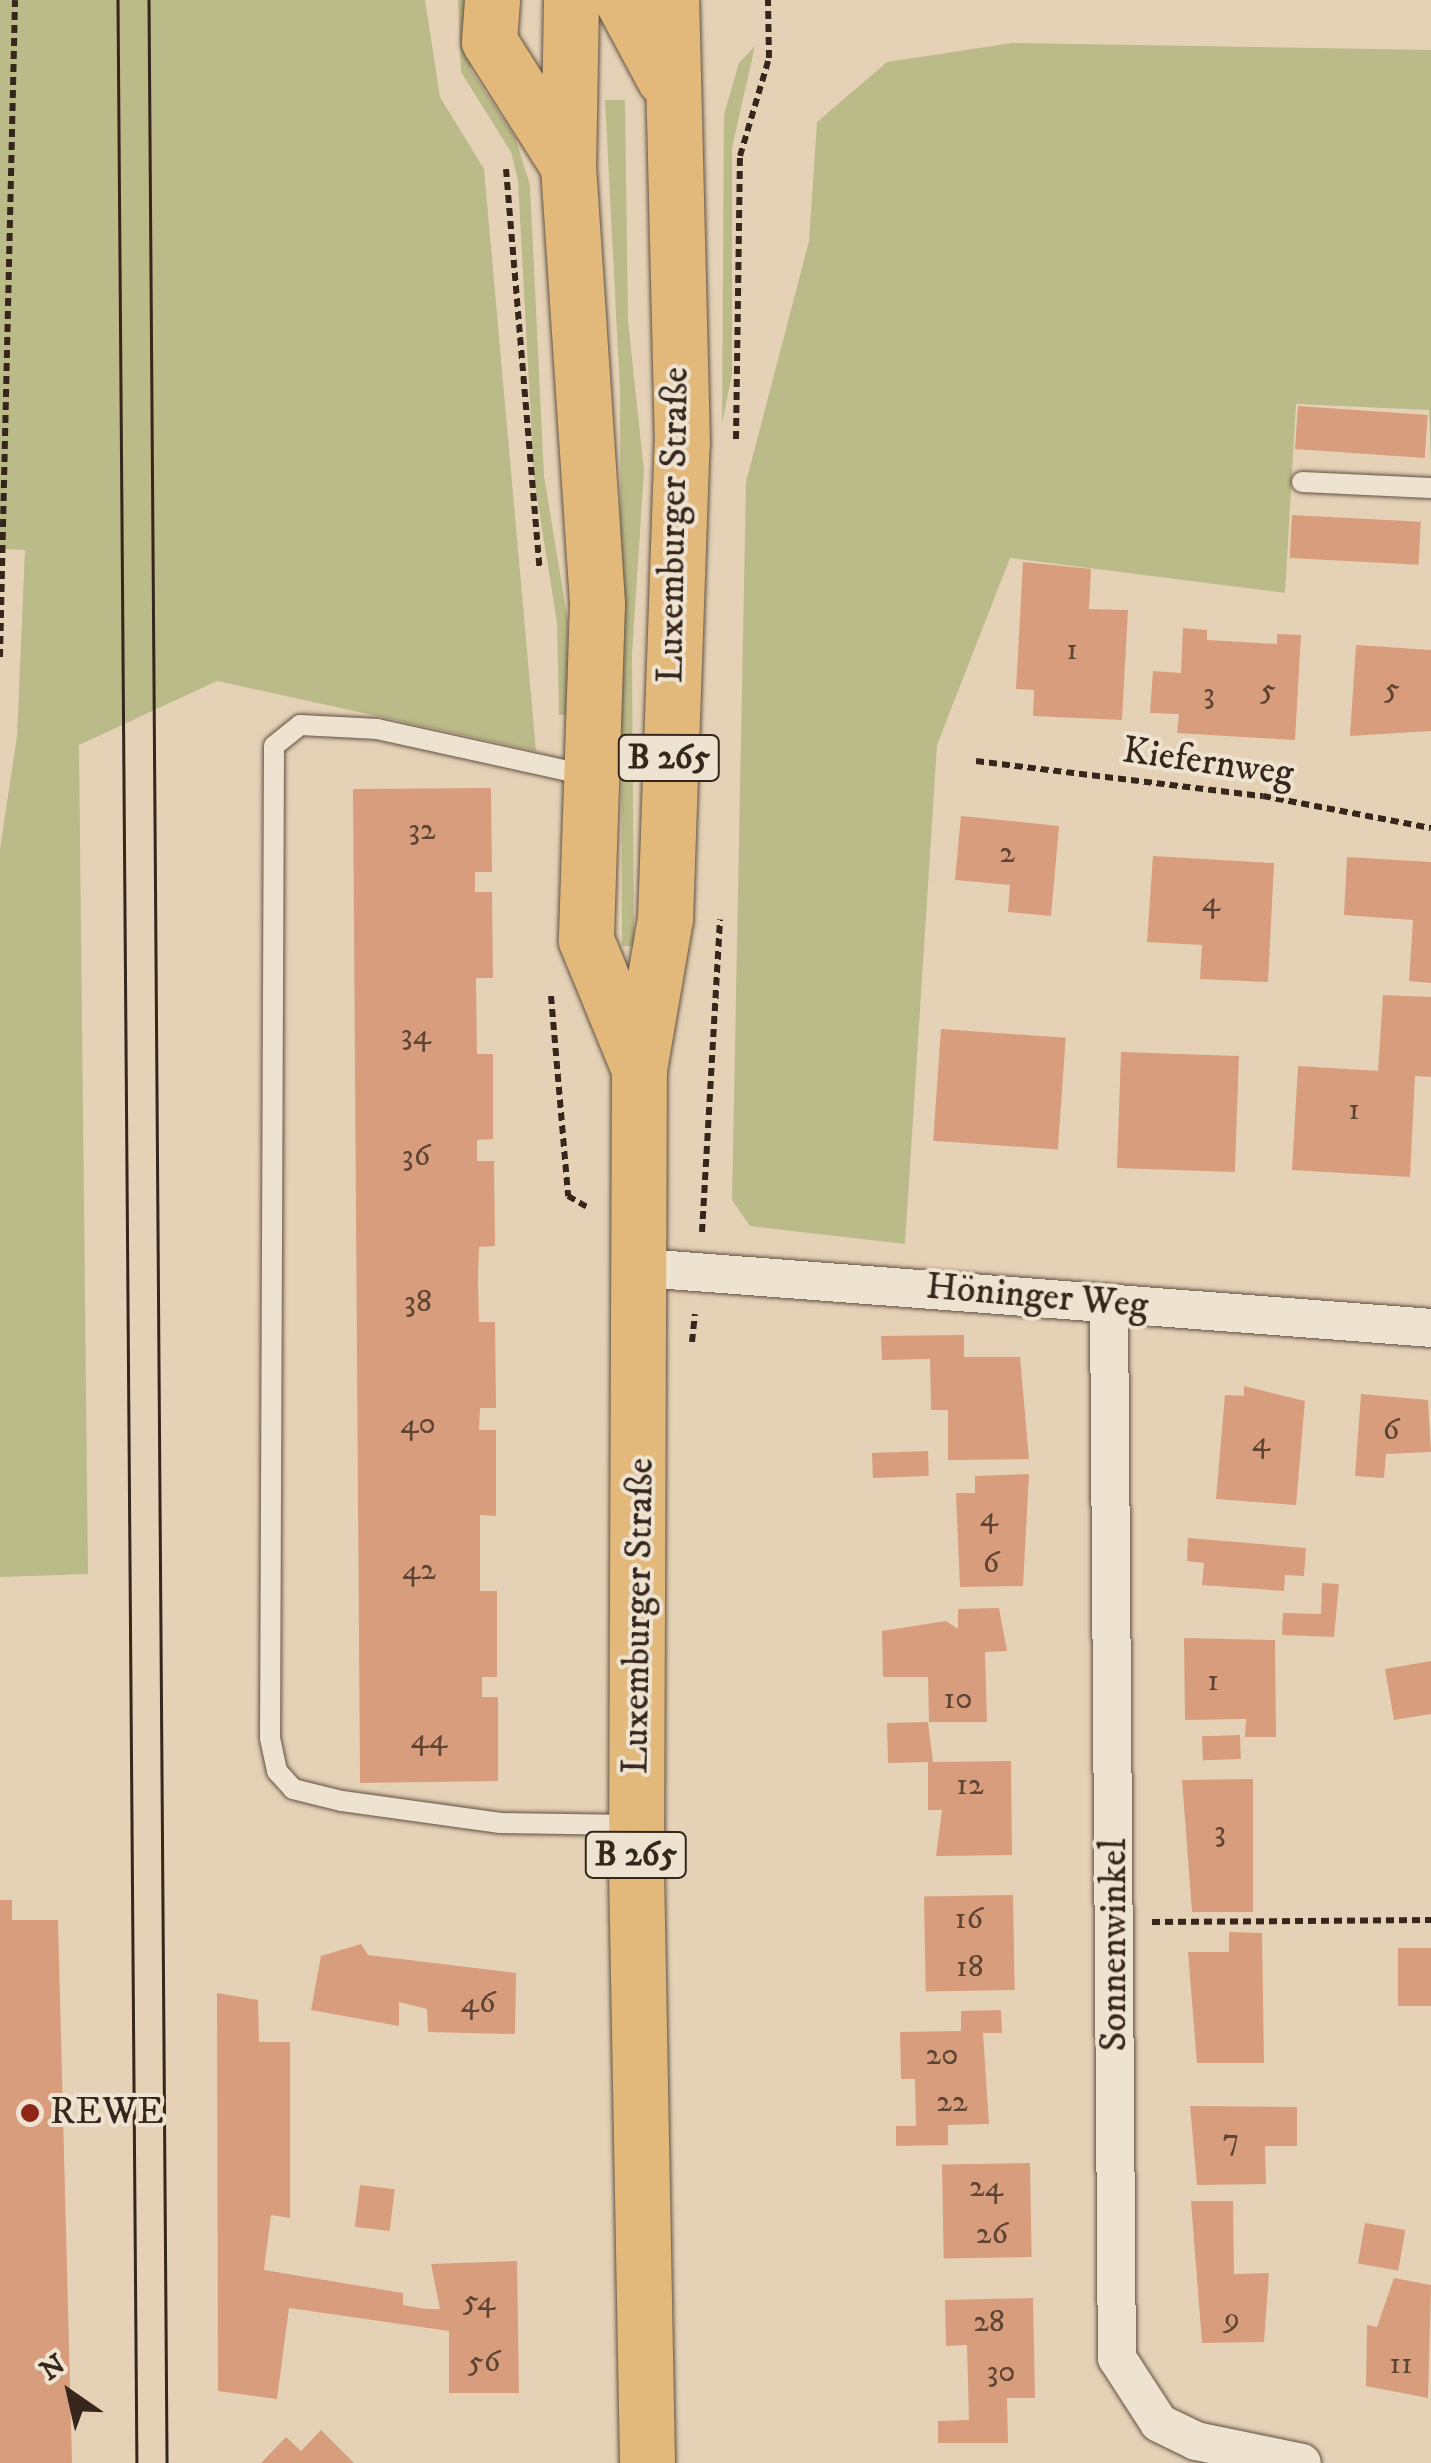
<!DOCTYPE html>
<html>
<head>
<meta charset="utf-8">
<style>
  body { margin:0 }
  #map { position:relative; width:1431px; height:2463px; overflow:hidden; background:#e5d2b6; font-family:"IM FELL DW Pica",serif }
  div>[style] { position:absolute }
  .green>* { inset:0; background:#bbba89 }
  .building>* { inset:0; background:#d89d7c; transform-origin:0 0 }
  .path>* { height:6px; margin-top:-3px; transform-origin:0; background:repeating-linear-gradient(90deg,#36261c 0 8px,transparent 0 13px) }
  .roads { filter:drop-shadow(0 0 2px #625142) drop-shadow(0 0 2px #625142) }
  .lane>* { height:20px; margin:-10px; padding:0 10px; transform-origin:10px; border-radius:10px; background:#eee2d0 }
  .street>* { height:38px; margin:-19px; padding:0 19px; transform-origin:19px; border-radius:19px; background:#eee2d0 }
  .primary>* { height:55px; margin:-27.5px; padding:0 27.5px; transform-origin:27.5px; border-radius:27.5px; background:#e2b97b }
  .tram>* { height:2.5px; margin:-1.25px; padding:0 1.25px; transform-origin:1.25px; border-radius:1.25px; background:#36261c }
  .dots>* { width:28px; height:28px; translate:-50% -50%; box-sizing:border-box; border:5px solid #eee2d0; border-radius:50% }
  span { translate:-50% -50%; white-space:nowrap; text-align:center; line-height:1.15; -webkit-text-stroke:8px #eee2d0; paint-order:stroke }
  .number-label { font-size:32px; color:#5e4434 }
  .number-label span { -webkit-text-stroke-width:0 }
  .shield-label span { padding:2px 8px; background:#eee2d0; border:2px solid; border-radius:8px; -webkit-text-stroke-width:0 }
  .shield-label { font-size:35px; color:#36261c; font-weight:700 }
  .street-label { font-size:38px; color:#36261c }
  .poi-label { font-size:38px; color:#36261c }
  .left { translate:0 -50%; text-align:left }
  .north { position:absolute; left:20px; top:2343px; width:100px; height:100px; -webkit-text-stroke:8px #eee2d0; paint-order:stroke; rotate:326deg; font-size:28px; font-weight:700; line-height:40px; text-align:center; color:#36261c }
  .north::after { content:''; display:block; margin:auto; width:35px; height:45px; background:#36261c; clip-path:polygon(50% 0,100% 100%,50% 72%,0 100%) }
</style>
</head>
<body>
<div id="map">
  <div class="green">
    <div style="clip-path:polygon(0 0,425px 0,440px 97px,484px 169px,536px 751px,217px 681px,79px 745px,88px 1574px,0 1577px,0 849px,17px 736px,25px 550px,0 549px)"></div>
    <div style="clip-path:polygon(458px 0,470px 0,471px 70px,515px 137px,530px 185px,544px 476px,568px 622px,569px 715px,559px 715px,557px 623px,534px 478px,518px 180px,511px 152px,461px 72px)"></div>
    <div style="clip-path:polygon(1012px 43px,1431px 50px,1431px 458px,1429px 410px,1296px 404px,1285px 593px,1010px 558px,937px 745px,905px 1244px,750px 1226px,732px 1200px,746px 482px,809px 241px,817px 122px,887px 62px)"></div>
    <div style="clip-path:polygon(755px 46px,732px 148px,732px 374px,722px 424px,724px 114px,739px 63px)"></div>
    <div style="clip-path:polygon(605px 100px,625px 100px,628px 321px,644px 471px,632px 655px,634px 946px,622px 946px,620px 391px)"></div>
  </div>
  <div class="building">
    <div style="left:1298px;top:406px;width:130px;height:43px;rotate:4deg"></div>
    <div style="left:1292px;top:515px;width:129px;height:43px;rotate:3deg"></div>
    <div style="clip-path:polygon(1023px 562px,1091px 569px,1089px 609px,1128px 610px,1122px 720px,1033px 716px,1034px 690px,1016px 689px)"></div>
    <div style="clip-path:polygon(1183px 628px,1207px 630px,1207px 640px,1277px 644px,1277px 634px,1301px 635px,1295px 740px,1177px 733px,1179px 714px,1150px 713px,1153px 671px,1181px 673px)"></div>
    <div style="clip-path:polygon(1356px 645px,1431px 650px,1431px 731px,1350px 736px)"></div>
    <div style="clip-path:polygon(491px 788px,492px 872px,475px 872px,475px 892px,492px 892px,493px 978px,476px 978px,477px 1054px,493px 1054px,493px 1139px,477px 1140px,477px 1161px,494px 1161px,495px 1246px,479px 1247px,478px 1282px,479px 1322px,495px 1322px,496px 1408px,480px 1408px,479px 1430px,496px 1430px,496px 1516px,480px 1515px,480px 1591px,497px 1591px,497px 1677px,482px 1677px,482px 1697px,498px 1697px,498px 1781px,360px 1783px,353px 789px)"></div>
    <div style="clip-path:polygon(961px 816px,1059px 826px,1051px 916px,1008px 912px,1010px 885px,955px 880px)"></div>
    <div style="clip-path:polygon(1153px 856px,1274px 863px,1268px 982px,1200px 979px,1202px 945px,1147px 942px)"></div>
    <div style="clip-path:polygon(1347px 857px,1431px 862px,1431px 983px,1409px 981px,1413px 920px,1344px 915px)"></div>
    <div style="clip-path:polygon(1383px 995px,1431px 997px,1431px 1077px,1415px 1076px,1410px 1177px,1292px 1170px,1298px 1066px,1378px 1071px)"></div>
    <div style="left:941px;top:1029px;width:125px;height:112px;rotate:4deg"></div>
    <div style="left:1121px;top:1052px;width:118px;height:116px;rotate:2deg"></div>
    <div style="clip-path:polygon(964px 1335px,964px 1357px,1020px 1357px,1029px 1459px,948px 1460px,948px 1410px,931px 1410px,930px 1359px,882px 1360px,881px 1336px)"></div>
    <div style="clip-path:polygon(1244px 1386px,1305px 1401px,1296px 1505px,1216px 1499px,1225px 1395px,1244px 1396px)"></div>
    <div style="clip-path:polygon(1361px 1394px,1428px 1400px,1431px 1452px,1386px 1454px,1384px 1478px,1355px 1476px)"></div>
    <div style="left:928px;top:1451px;width:25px;height:56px;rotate:88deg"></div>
    <div style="clip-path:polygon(1029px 1474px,1023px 1586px,960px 1587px,956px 1493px,975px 1493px,975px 1476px)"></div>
    <div style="clip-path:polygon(1188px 1538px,1306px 1548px,1304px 1576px,1285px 1575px,1284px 1591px,1202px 1585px,1204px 1563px,1187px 1561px)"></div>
    <div style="clip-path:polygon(1322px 1583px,1339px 1584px,1334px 1637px,1282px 1635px,1283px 1613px,1321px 1614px)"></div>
    <div style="clip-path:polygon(999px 1608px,1007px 1651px,985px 1652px,987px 1722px,929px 1722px,928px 1677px,883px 1677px,882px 1631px,946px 1621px,958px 1629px,958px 1609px)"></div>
    <div style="clip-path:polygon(1184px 1638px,1275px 1640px,1276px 1737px,1245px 1737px,1246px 1719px,1185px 1720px)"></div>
    <div style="clip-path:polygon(1431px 1661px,1431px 1714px,1394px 1720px,1385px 1669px)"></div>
    <div style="clip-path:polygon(928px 1722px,933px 1762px,1011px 1761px,1012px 1855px,936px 1856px,942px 1810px,928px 1810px,928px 1762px,888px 1763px,887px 1723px)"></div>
    <div style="left:1240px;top:1735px;width:24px;height:38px;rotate:88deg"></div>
    <div style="clip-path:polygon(1253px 1779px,1253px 1912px,1192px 1912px,1182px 1780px)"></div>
    <div style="left:1013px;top:1895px;width:95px;height:89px;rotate:89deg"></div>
    <div style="clip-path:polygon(0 1900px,12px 1900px,12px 1920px,58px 1920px,72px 2463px,0 2463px)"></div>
    <div style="clip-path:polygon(1229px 1932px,1262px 1933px,1264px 2063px,1197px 2063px,1188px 1952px,1229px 1952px)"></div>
    <div style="clip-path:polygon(361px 1944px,368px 1955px,516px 1973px,515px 2034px,428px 2032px,427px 2009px,399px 2002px,399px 2026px,311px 2010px,321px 1956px)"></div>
    <div style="left:1431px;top:1948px;width:58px;height:33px;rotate:90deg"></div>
    <div style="clip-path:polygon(217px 1993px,258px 2000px,259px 2042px,290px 2042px,290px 2218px,271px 2215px,264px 2270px,403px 2293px,403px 2305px,426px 2309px,440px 2309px,431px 2264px,517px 2261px,519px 2393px,449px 2393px,449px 2331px,289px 2308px,277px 2399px,218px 2391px)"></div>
    <div style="clip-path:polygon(1001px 2010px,1002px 2033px,983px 2033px,989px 2124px,948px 2125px,948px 2145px,896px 2146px,896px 2126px,916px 2126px,915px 2079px,901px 2079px,900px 2032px,961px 2031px,961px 2011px)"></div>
    <div style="clip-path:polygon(1190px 2106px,1297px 2107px,1297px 2146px,1265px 2146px,1266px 2184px,1197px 2185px)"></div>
    <div style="left:1030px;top:2163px;width:94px;height:88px;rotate:89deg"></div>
    <div style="left:360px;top:2185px;width:35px;height:42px;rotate:7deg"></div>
    <div style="clip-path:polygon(1191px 2201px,1233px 2201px,1234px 2274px,1269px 2273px,1264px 2342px,1202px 2343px)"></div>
    <div style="left:1365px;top:2223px;width:41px;height:41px;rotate:10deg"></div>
    <div style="clip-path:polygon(1394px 2278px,1431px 2285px,1428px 2398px,1366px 2386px,1367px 2325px,1377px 2327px)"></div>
    <div style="clip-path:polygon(1033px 2298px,1035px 2398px,1007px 2398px,1008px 2443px,938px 2443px,938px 2421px,969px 2420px,967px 2345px,946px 2346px,945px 2300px)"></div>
    <div style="clip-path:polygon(321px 2430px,354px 2463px,261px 2463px,286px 2437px,301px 2451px)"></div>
  </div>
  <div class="path">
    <div style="left:506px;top:169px;width:402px;rotate:85.2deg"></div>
    <div style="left:736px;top:439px;width:283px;rotate:-89.2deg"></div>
    <div style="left:740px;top:156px;width:102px;rotate:-73.5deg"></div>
    <div style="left:769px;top:58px;width:58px;rotate:-91deg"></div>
    <div style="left:0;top:657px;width:657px;rotate:-88.69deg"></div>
    <div style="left:976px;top:761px;width:289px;rotate:7deg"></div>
    <div style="left:1263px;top:796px;width:171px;rotate:10.8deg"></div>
    <div style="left:551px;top:996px;width:201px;rotate:85.1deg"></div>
    <div style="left:568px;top:1196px;width:22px;rotate:30deg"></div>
    <div style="left:702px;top:1232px;width:313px;rotate:-86.7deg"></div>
    <div style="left:692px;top:1342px;width:28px;rotate:-84deg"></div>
    <div style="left:1152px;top:1922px;width:279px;rotate:-0.4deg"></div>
  </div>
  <div class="roads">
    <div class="lane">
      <div style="left:1302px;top:482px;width:129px;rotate:2.7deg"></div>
      <div style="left:591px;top:776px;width:218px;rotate:-167.6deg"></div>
      <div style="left:378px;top:729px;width:78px;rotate:-177.1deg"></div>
      <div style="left:300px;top:725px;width:33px;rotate:141deg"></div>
      <div style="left:274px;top:746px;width:992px;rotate:90.23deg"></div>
      <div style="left:270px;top:1738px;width:34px;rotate:78deg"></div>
      <div style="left:277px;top:1771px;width:24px;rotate:48deg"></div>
      <div style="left:293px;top:1789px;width:50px;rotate:13.8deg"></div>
      <div style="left:342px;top:1801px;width:160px;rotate:7.9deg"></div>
      <div style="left:500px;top:1823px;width:134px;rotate:0.9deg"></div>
    </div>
    <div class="street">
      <div style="left:643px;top:1268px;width:790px;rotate:4.35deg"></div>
      <div style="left:1109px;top:1304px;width:1054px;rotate:89.57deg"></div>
      <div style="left:1117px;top:2358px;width:77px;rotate:57.1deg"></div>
      <div style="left:1159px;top:2423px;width:41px;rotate:25.9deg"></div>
      <div style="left:1196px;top:2441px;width:108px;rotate:11.7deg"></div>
    </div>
    <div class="primary">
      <div style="left:492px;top:0;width:41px;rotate:94.2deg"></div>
      <div style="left:489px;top:41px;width:148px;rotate:57.7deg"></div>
      <div style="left:571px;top:0;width:166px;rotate:91deg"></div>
      <div style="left:568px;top:166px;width:439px;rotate:86.2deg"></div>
      <div style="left:597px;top:604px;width:336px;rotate:91.9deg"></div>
      <div style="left:586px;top:940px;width:139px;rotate:67.7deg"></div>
      <div style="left:622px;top:0;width:89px;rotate:61.7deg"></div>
      <div style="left:647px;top:2463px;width:592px;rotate:-91.06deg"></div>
      <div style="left:636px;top:1871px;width:802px;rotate:-89.79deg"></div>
      <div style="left:639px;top:1069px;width:152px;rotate:-80.2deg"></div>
      <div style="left:665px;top:919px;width:475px;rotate:-88deg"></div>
      <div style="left:682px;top:444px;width:444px;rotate:-91.4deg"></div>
    </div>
  </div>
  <div class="tram">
    <div style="left:118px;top:0;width:2463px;rotate:89.56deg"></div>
    <div style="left:149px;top:0;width:2463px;rotate:89.58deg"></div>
  </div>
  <div class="dots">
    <div style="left:30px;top:2113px;background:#8f2418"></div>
  </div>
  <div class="number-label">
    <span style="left:1072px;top:650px">1</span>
    <span style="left:1392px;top:689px">5</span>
    <span style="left:1268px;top:690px">5</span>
    <span style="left:1209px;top:694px">3</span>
    <span style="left:422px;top:830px">32</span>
    <span style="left:1007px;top:853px">2</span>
    <span style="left:1211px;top:902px">4</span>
    <span style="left:416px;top:1035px">34</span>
    <span style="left:1354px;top:1110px">1</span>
    <span style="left:416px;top:1156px">36</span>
    <span style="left:418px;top:1302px">38</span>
    <span style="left:418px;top:1424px">40</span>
    <span style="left:1391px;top:1430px">6</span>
    <span style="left:1261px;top:1442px">4</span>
    <span style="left:989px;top:1517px">4</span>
    <span style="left:991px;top:1563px">6</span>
    <span style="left:419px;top:1570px">42</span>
    <span style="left:1213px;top:1681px">1</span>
    <span style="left:958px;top:1699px">10</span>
    <span style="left:429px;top:1739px">44</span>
    <span style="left:970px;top:1785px">12</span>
    <span style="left:1220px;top:1832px">3</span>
    <span style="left:969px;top:1919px">16</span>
    <span style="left:970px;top:1967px">18</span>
    <span style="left:478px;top:2003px">46</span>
    <span style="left:942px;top:2055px">20</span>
    <span style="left:952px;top:2102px">22</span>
    <span style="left:1231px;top:2140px">7</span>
    <span style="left:986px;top:2187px">24</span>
    <span style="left:992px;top:2234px">26</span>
    <span style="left:479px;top:2301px">54</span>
    <span style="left:1232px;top:2318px">9</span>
    <span style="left:989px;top:2322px">28</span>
    <span style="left:484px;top:2362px">56</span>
    <span style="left:1401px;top:2364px">11</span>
    <span style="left:1001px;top:2372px">30</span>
  </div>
  <div class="shield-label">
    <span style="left:669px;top:758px">B 265</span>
    <span style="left:636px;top:1855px">B 265</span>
  </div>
  <div class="street-label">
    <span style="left:674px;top:525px;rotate:-89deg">Luxemburger Straße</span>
    <span style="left:1208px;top:763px;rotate:8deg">Kiefernweg</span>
    <span style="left:1037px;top:1297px;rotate:5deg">Höninger Weg</span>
    <span style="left:639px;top:1616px;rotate:-89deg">Luxemburger Straße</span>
    <span style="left:1115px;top:1945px;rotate:-90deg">Sonnenwinkel</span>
  </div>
  <div class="poi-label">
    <span class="left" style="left:50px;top:2113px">REWE</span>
  </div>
  <div class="north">N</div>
</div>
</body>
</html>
